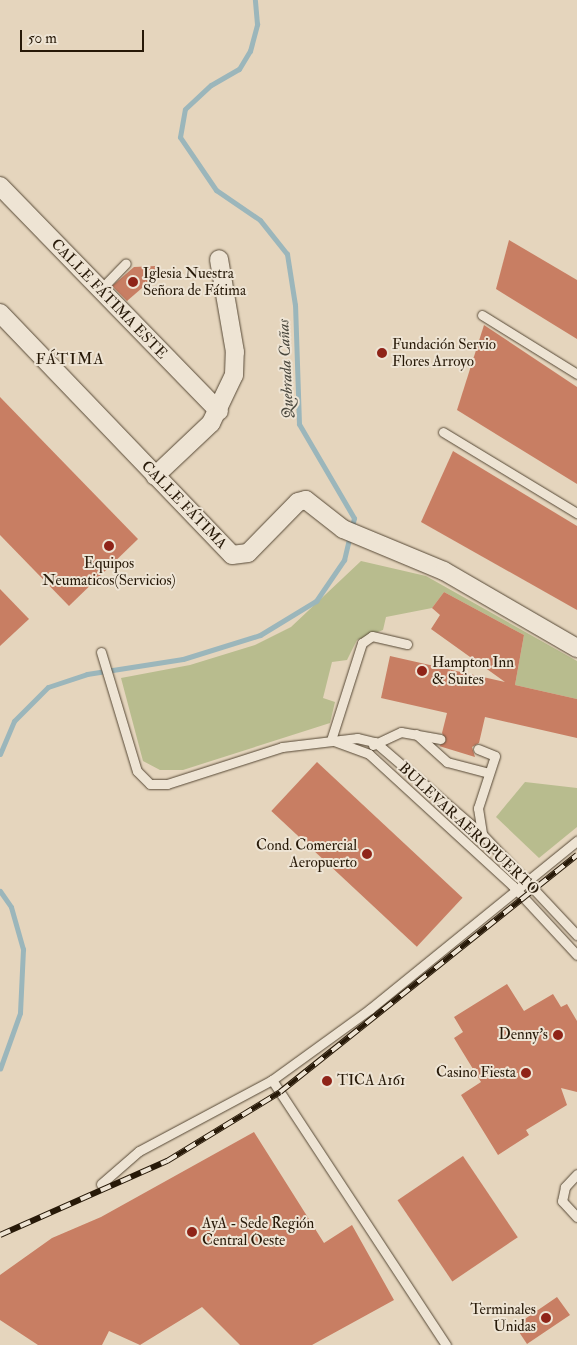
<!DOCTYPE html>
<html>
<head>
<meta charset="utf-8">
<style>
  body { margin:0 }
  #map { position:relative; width:577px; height:1345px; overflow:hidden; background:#e5d5bd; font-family:"IM FELL Double Pica",serif }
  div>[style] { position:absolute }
  .green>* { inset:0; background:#b8bc8e }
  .stream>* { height:5px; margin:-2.5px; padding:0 2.5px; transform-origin:2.5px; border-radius:2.5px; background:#9bb6bb }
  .building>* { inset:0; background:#c87e63; transform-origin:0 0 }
  .roads { filter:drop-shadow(0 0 1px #564835) drop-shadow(0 0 1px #564835) }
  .service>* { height:9px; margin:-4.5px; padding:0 4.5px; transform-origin:4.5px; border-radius:4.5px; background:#eee4d4 }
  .minor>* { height:18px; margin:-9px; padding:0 9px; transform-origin:9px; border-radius:9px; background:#eee4d4 }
  .rail>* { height:5.5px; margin-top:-2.75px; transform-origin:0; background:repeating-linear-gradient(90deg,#eee4d4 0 11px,#271908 0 22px); box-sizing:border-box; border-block:1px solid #271908 }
  .dots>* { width:14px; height:14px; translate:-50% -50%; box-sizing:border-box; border:2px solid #eee4d4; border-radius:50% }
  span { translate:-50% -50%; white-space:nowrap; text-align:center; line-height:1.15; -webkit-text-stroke:4px #eee4d4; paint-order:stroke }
  .poi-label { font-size:15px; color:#271908 }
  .left { translate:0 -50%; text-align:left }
  .right { translate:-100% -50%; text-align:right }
  .street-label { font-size:15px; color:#271908 }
  .neighbourhood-label { font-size:16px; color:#271908; letter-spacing:1px }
  .water-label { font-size:16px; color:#4a483e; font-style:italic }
  .scale { position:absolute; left:20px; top:30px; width:124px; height:22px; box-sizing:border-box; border:2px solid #271908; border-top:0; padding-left:6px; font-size:15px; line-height:18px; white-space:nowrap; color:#271908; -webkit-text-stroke:4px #eee4d4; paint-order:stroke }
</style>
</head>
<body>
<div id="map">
  <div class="green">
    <div style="clip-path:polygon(361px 561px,426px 576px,577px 661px,577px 699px,515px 685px,524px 635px,444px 592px,432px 608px,386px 617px,383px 630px,357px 640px,347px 660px,332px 662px,323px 698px,335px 702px,330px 723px,183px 770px,160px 770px,143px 761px,121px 678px,190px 665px,255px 645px,291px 627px)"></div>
    <div style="clip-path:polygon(525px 782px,577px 788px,577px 827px,539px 858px,496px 817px)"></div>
  </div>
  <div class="stream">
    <div style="left:0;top:754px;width:36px;rotate:-67deg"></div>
    <div style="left:14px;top:721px;width:48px;rotate:-45deg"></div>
    <div style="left:48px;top:687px;width:41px;rotate:-18.4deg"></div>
    <div style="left:87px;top:674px;width:97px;rotate:-8.9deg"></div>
    <div style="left:183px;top:659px;width:81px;rotate:-17.3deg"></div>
    <div style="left:260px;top:635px;width:66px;rotate:-31.3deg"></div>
    <div style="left:316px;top:601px;width:50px;rotate:-55.7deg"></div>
    <div style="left:344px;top:560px;width:43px;rotate:-76.6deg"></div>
    <div style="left:354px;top:518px;width:109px;rotate:-120.3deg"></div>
    <div style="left:299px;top:424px;width:119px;rotate:-91.9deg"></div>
    <div style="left:295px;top:305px;width:52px;rotate:-98.9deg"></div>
    <div style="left:287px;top:254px;width:43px;rotate:-128.5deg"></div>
    <div style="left:260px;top:220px;width:53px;rotate:-145.7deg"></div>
    <div style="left:216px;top:190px;width:64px;rotate:-124.2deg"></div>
    <div style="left:180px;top:137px;width:28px;rotate:-80deg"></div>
    <div style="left:185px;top:109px;width:35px;rotate:-43deg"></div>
    <div style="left:211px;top:85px;width:32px;rotate:-30deg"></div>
    <div style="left:239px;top:69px;width:21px;rotate:-59deg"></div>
    <div style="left:250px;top:51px;width:28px;rotate:-75deg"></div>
    <div style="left:257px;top:24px;width:24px;rotate:-95deg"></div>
    <div style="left:0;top:891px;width:19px;rotate:55deg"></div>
    <div style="left:11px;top:907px;width:44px;rotate:74.1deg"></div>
    <div style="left:23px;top:949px;width:64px;rotate:92.7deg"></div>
    <div style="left:20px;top:1013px;width:59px;rotate:109.7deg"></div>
  </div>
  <div class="building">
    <div style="clip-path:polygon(509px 240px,577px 280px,577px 339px,496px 289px)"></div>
    <div style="clip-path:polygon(155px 266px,157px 275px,127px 301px,112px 286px,134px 267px)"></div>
    <div style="clip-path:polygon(484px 325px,577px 387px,577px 484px,457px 410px)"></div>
    <div style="clip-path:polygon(0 397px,138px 539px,69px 606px,0 535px)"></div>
    <div style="clip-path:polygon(453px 451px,577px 526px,577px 610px,421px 522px)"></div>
    <div style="clip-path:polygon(0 589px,29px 619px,0 646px)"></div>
    <div style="clip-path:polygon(444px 592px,524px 635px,515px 685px,577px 699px,577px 738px,485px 717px,479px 743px,472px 747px,475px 757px,439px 746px,446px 741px,442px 733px,447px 713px,381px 698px,390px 656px,505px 682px,431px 629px,440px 615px,432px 608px)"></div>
    <div style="left:317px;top:762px;width:199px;height:67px;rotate:43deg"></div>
    <div style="clip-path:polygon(507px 984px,524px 1011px,553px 994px,561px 1007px,567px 1004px,577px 1021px,577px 1092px,561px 1088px,567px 1105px,526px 1130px,529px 1135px,498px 1155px,461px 1095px,481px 1082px,454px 1038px,463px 1032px,454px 1017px)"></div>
    <div style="clip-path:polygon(254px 1132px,324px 1243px,352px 1225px,394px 1300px,312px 1345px,240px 1345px,202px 1307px,140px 1345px,109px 1331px,102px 1345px,38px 1345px,0 1320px,0 1275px,52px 1238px,101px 1217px)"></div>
    <div style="left:463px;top:1156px;width:98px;height:79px;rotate:56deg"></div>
    <div style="clip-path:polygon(557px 1297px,570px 1315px,527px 1344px,519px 1332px,527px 1327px,522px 1321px)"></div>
  </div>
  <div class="roads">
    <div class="service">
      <div style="left:100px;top:290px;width:37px;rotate:-46deg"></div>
      <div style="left:482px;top:315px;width:112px;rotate:31.8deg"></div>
      <div style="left:443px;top:432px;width:157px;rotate:31.2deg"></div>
      <div style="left:101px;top:652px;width:124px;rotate:73.2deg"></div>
      <div style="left:137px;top:771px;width:18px;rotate:45deg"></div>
      <div style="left:150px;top:784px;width:17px"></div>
      <div style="left:167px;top:784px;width:121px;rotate:-17.8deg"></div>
      <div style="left:282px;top:747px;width:76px;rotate:-6.8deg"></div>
      <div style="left:357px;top:738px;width:18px;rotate:13deg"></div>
      <div style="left:375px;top:742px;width:141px;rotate:40.7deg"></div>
      <div style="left:482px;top:834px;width:139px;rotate:46.8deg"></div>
      <div style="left:416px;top:734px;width:42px;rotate:42.1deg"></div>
      <div style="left:447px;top:762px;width:43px;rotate:14.7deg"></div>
      <div style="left:331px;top:740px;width:102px;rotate:-72.3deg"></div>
      <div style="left:362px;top:643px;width:12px;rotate:-35deg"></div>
      <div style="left:372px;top:636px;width:36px;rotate:13deg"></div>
      <div style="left:334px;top:741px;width:37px;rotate:20deg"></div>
      <div style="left:369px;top:754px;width:195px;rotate:42.5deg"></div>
      <div style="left:513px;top:886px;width:94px;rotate:47.2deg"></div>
      <div style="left:373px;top:745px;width:31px;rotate:-25deg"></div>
      <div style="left:401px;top:732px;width:40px;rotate:10deg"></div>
      <div style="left:478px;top:749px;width:18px;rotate:22deg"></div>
      <div style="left:495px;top:756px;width:55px;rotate:108.1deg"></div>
      <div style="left:478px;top:808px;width:26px;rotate:81deg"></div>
      <div style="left:272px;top:1080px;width:317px;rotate:56.7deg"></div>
      <div style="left:577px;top:1174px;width:18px;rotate:133deg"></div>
      <div style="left:565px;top:1187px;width:14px;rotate:102deg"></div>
      <div style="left:562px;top:1201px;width:22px;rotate:47deg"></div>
      <div style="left:101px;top:1184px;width:50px;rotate:-41deg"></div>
      <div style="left:139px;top:1151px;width:151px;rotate:-28.1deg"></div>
      <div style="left:272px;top:1080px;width:121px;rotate:-35.9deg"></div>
      <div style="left:370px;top:1009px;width:267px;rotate:-39.1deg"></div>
    </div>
    <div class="minor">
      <div style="left:0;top:186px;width:314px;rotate:45.8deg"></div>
      <div style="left:0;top:313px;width:335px;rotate:46.2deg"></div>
      <div style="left:232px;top:555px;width:16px;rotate:-7deg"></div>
      <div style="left:248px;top:553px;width:71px;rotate:-45.6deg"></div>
      <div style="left:298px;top:502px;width:8px;rotate:-14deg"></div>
      <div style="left:306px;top:500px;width:47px;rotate:38.1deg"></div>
      <div style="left:343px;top:529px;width:109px;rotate:22.6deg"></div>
      <div style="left:444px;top:571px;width:154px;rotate:30.1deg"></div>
      <div style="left:155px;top:476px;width:77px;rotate:-43.4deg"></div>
      <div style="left:211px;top:423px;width:53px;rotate:-64.4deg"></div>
      <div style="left:234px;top:375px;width:23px;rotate:-88deg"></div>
      <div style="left:235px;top:352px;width:94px;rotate:-99.8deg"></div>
    </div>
  </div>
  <div class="rail">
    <div style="left:0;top:1235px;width:183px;rotate:-23.9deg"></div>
    <div style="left:167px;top:1161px;width:132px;rotate:-31.4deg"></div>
    <div style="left:280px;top:1092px;width:380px;rotate:-38.6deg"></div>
  </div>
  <div class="dots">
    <div style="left:133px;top:282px;background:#8f2418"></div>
    <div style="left:382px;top:353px;background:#8f2418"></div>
    <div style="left:109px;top:546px;background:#8f2418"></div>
    <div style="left:422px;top:671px;background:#8f2418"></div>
    <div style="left:367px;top:854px;background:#8f2418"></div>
    <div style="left:558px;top:1035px;background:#8f2418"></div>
    <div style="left:526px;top:1073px;background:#8f2418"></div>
    <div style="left:327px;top:1081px;background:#8f2418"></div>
    <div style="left:192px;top:1232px;background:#8f2418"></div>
    <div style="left:546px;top:1318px;background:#8f2418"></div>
  </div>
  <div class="poi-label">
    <span class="left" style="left:143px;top:282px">Iglesia Nuestra<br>Señora de Fátima</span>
    <span class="left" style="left:392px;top:353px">Fundación Servio<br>Flores Arroyo</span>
    <span style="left:109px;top:572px">Equipos<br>Neumaticos(Servicios)</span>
    <span class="left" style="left:432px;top:671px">Hampton Inn<br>&amp; Suites</span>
    <span class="right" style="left:357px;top:854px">Cond. Comercial<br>Aeropuerto</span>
    <span class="right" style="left:548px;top:1035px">Denny's</span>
    <span class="right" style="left:516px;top:1073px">Casino Fiesta</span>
    <span class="left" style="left:337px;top:1081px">TICA A161</span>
    <span class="left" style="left:202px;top:1232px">AyA - Sede Región<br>Central Oeste</span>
    <span class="right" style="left:536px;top:1318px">Terminales<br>Unidas</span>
  </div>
  <div class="street-label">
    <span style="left:109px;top:299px;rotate:46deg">CALLE FÁTIMA ESTE</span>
    <span style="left:184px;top:505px;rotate:46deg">CALLE FÁTIMA</span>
    <span style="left:469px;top:829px;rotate:43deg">BULEVAR AEROPUERTO</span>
  </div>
  <div class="neighbourhood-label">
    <span style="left:70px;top:359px">FÁTIMA</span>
  </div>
  <div class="water-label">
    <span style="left:286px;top:369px;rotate:-93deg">Quebrada Cañas</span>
  </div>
  <div class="scale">50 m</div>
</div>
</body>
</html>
